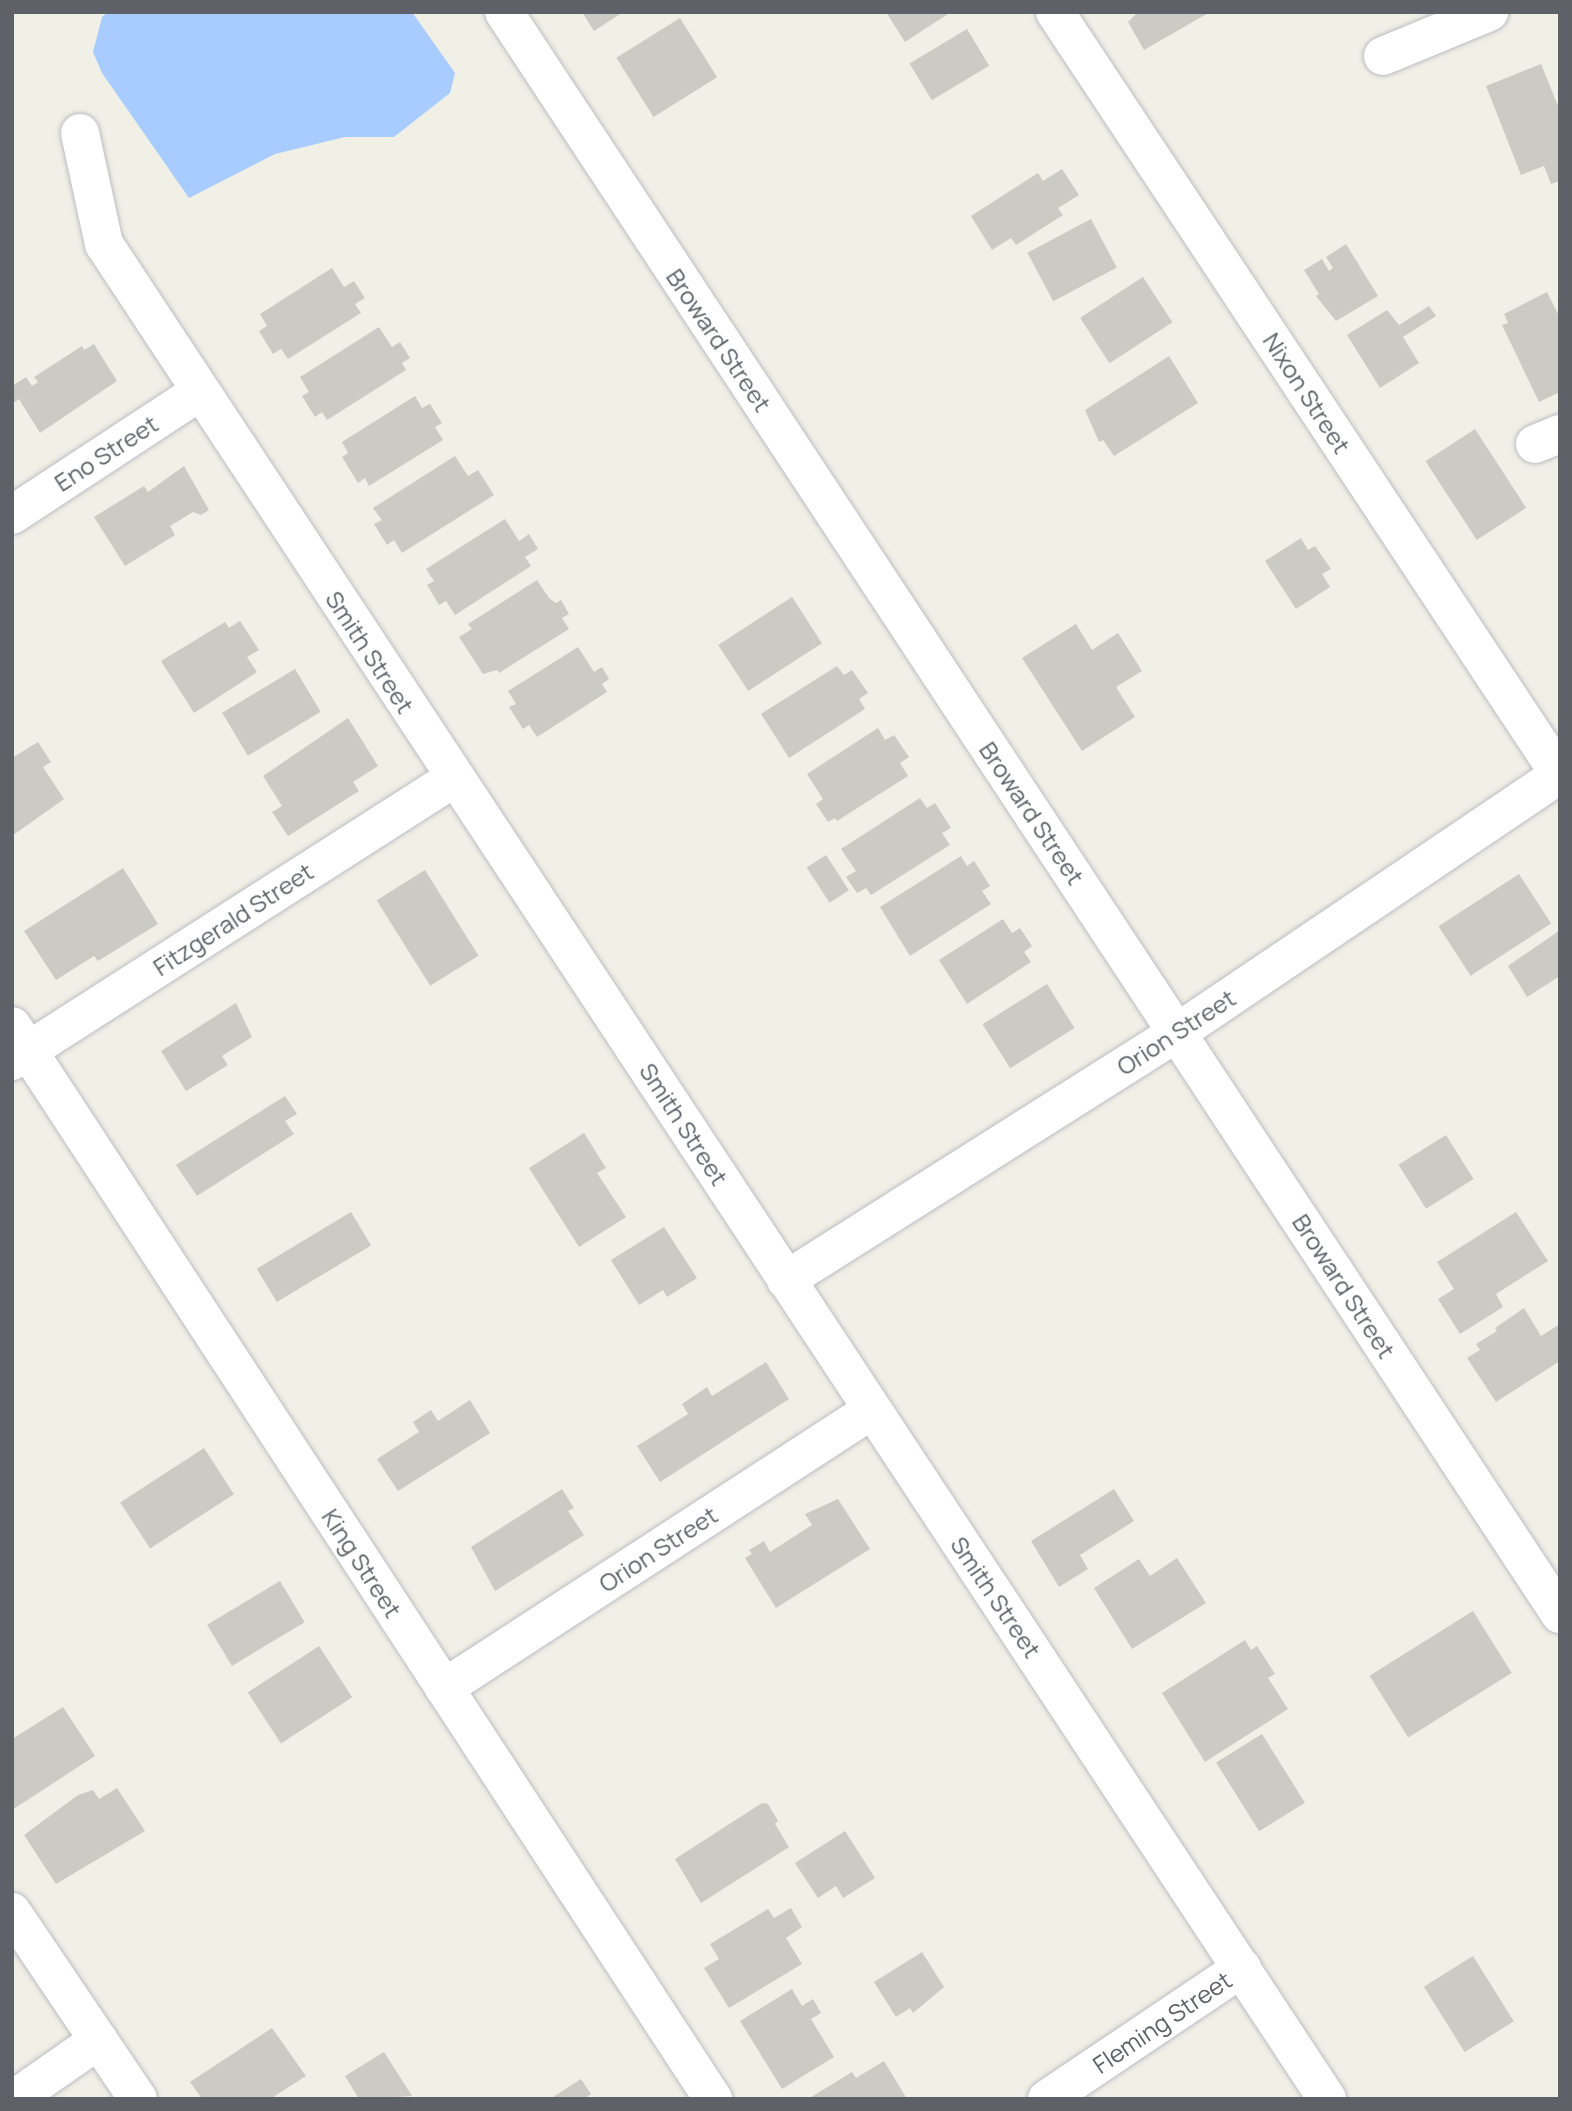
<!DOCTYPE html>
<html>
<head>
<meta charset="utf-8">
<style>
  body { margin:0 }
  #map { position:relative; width:1572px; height:2111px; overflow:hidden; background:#f1f0e7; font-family:Manrope,sans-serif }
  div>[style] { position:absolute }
  .water>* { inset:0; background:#a8ccff }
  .building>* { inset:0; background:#cccac4; transform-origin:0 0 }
  .roads { filter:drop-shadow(0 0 2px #bbbdc2) drop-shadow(0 0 2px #bbbdc2) }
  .street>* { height:38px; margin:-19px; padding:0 19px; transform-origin:19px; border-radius:19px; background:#fff }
  .secondary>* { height:38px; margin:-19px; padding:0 19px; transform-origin:19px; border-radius:19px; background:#fff }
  span { translate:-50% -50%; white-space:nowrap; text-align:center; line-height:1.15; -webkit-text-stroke:5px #fff; paint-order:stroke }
  .street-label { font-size:24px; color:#5e6167 }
  .frame { position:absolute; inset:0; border:14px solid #5e6167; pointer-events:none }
</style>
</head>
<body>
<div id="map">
  <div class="water">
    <div style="clip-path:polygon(108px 12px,412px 12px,455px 73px,450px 93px,394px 137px,345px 137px,275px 154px,189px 198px,102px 73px,93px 52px,102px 17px)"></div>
  </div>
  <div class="building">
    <div style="clip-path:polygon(582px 12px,623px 12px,594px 31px)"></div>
    <div style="clip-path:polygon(886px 12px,951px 12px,905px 42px)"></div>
    <div style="clip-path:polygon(1138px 12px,1210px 12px,1144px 50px,1128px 22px)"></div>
    <div style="left:680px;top:18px;width:70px;height:75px;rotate:58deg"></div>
    <div style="left:967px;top:29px;width:43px;height:67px;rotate:59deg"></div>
    <div style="clip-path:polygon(1541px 64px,1560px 111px,1560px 181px,1551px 184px,1544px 166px,1521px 175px,1486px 86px)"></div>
    <div style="clip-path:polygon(1062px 169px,1079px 195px,1058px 208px,1063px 215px,1016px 245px,1011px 238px,992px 250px,971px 216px,1038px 173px,1043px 181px)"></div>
    <div style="left:1091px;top:219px;width:55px;height:72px;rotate:62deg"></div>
    <div style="clip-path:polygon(1346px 244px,1378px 296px,1336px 321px,1316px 296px,1319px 294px,1304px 270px,1322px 259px,1329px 271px,1333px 268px,1326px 257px)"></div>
    <div style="clip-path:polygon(332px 268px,344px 287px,354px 281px,365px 298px,355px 304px,361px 313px,288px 359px,281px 349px,273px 354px,259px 331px,267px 326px,260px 314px)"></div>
    <div style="left:1143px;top:277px;width:54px;height:75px;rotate:57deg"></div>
    <div style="clip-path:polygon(1547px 292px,1560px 318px,1560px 392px,1539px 402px,1502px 325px,1508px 323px,1504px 314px)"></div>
    <div style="clip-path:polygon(1429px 306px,1436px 316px,1403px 337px,1419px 363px,1380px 388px,1347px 335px,1387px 310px,1399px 325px)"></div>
    <div style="clip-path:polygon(379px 327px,392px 347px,400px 342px,410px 358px,402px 363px,406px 370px,327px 420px,322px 412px,315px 417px,302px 396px,309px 392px,300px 377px)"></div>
    <div style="clip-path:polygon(94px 344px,117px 381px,40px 433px,19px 399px,12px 404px,12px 386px,26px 377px,32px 386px,38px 382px,34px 377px,82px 346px,84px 350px)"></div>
    <div style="clip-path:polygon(1169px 356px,1198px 403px,1114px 456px,1103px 440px,1099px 442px,1085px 410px)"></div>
    <div style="clip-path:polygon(415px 396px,422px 408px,430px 404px,442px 423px,435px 427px,443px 440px,369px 486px,365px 478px,358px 483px,342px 457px,348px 453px,342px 442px)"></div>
    <div style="left:1475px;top:429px;width:94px;height:59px;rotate:57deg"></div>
    <div style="clip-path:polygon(455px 456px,468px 476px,478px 470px,494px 495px,402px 553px,394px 540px,387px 545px,374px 524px,382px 520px,373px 508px)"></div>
    <div style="clip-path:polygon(184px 466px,209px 510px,201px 515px,193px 512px,170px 526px,175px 535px,125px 566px,94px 517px,144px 486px,148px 492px)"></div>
    <div style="clip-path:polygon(505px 519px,519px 541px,529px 534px,538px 549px,525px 557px,531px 566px,455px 615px,446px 601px,439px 605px,427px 585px,434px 581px,426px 569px)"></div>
    <div style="clip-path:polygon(1301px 538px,1308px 550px,1315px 546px,1331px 569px,1322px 574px,1330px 587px,1296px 609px,1265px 561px)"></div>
    <div style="clip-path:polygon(537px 580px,549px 598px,556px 603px,561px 600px,569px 614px,562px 618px,569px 629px,499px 673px,497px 670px,483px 674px,459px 637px,472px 629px,468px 624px)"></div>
    <div style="left:792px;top:597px;width:55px;height:88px;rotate:57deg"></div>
    <div style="clip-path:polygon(240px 621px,259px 650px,247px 657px,257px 672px,194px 713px,161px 661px,225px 622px,229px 628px)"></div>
    <div style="clip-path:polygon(1076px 624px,1092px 650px,1118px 633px,1142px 671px,1116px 687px,1135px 717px,1082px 751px,1022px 658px)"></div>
    <div style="clip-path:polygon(578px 647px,594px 672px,602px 667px,609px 679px,602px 684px,607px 692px,537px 737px,529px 725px,523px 729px,509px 707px,516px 704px,508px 691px)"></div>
    <div style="clip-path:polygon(837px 666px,844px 675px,852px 670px,868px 693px,859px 699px,865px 709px,789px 758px,761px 714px)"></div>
    <div style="left:295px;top:669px;width:50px;height:85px;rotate:59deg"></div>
    <div style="clip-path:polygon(348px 718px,378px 766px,353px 782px,359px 791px,288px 836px,272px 812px,282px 806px,263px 776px)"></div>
    <div style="clip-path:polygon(878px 728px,885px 740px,894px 735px,909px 757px,900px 763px,908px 776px,837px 821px,835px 818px,828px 822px,816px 804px,823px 799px,807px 774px)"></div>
    <div style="clip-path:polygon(38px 742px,51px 762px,43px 767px,64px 799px,12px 836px,12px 758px)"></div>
    <div style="clip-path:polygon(920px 798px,927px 808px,935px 803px,951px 828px,942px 833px,950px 845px,871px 895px,866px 888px,857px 893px,846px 877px,856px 871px,841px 849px)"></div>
    <div style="left:826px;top:855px;width:42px;height:23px;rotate:57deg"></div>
    <div style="clip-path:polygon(961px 856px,967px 866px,974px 861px,990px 886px,982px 891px,991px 904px,910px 956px,880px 907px)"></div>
    <div style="clip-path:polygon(123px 868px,158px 924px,98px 961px,94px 956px,56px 980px,24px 931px)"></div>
    <div style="left:425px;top:870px;width:101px;height:57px;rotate:58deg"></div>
    <div style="left:1519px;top:874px;width:59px;height:96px;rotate:57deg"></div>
    <div style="clip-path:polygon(1003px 919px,1012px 933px,1020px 928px,1032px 946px,1024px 952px,1031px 962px,967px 1004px,939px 960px)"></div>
    <div style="clip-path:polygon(1560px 930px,1560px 976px,1527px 997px,1508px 966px)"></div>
    <div style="left:1047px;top:984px;width:52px;height:76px;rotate:58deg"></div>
    <div style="clip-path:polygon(236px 1003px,252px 1037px,222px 1056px,228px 1065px,186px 1091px,161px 1051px)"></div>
    <div style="clip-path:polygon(285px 1096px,297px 1114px,285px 1121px,294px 1134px,197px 1196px,176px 1165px)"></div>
    <div style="clip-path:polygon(584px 1133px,606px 1168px,597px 1173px,626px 1217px,579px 1247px,529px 1168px)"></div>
    <div style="left:1446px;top:1135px;width:52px;height:56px;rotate:58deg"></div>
    <div style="left:351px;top:1212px;width:39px;height:110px;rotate:59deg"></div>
    <div style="clip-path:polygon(1516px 1212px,1548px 1261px,1496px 1294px,1503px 1307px,1460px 1334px,1438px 1299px,1454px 1289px,1437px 1262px)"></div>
    <div style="clip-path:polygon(664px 1227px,697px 1278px,667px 1297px,663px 1290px,639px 1305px,611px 1260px)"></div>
    <div style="clip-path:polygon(1524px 1308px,1541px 1336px,1560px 1324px,1560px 1361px,1496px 1402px,1467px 1358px,1480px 1350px,1476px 1344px,1497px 1331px,1495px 1328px)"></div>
    <div style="clip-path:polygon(766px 1362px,789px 1399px,660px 1482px,637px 1446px,688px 1414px,682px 1404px,707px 1387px,712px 1396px)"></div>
    <div style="clip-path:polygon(470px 1400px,490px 1433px,398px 1491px,377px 1459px,419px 1432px,413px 1422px,431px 1410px,438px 1421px)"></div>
    <div style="left:204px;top:1448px;width:55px;height:100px;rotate:57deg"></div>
    <div style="clip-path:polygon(562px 1489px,574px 1508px,568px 1511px,584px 1535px,495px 1591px,471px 1547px)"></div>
    <div style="clip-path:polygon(1114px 1489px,1134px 1521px,1080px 1555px,1088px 1569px,1059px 1587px,1031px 1541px)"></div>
    <div style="clip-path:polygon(838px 1499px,870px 1549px,776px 1608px,745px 1558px,752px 1554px,749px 1550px,764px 1541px,770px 1552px,812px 1525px,805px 1514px)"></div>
    <div style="clip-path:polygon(1177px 1558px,1206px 1603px,1132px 1649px,1094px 1588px,1139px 1559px,1150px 1576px)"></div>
    <div style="left:280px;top:1581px;width:48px;height:85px;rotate:59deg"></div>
    <div style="left:1473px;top:1611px;width:73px;height:122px;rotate:58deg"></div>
    <div style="clip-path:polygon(1245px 1640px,1251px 1650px,1257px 1646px,1275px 1674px,1268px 1678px,1288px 1709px,1205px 1762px,1162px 1693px)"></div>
    <div style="left:319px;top:1646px;width:61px;height:85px;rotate:57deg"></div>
    <div style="clip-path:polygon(63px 1707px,95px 1756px,12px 1810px,12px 1739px)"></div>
    <div style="left:1262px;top:1734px;width:81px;height:54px;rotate:58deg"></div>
    <div style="clip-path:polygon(117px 1788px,145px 1831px,56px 1884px,24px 1835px,78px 1795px,93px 1790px,99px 1799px)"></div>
    <div style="clip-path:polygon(762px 1803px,768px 1804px,778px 1821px,775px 1824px,789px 1847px,701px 1903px,675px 1859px)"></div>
    <div style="clip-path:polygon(845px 1831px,875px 1878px,843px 1898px,836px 1886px,818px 1898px,795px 1863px)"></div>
    <div style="clip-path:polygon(791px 1908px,802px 1927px,786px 1938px,802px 1964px,729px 2008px,704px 1968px,719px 1959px,710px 1944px,768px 1909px,774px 1918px)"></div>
    <div style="clip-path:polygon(922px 1952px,944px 1987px,913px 2013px,910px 2008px,896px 2017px,874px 1982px)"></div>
    <div style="left:1473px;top:1956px;width:77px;height:58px;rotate:58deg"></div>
    <div style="clip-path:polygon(792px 1989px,802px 2006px,813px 1999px,821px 2013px,811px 2019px,834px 2057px,782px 2089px,740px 2021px)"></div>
    <div style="clip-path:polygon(272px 2028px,306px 2076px,270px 2099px,202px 2099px,190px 2082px)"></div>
    <div style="clip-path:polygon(384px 2052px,412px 2096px,359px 2099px,345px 2076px)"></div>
    <div style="clip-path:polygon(884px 2061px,907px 2099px,808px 2099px,852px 2072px,856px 2078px)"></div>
    <div style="clip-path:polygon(581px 2079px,591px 2094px,584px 2099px,550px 2099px)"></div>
  </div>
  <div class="roads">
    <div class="street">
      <div style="left:504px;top:12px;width:1919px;rotate:56.61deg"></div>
      <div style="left:1055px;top:12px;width:915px;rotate:56.5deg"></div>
      <div style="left:1383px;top:56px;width:115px;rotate:-22.5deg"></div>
      <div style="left:80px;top:133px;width:114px;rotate:77.8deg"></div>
      <div style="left:104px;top:244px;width:2222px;rotate:56.6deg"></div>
      <div style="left:1535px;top:444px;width:27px;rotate:-22deg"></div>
      <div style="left:12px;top:515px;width:224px;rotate:-33.3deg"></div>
      <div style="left:12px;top:1061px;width:525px;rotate:-32.63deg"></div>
      <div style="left:786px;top:1280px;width:464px;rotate:-32.3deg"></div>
      <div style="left:1178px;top:1032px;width:461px;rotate:-34deg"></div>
      <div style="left:444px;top:1688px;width:510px;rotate:-33.01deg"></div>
      <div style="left:12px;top:1912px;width:225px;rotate:56deg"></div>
      <div style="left:14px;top:2099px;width:103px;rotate:-34.8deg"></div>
      <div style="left:1047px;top:2099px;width:235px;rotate:-33.9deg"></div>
    </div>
    <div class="secondary">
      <div style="left:12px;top:1026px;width:1282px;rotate:56.84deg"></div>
    </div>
  </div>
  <div class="street-label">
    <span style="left:719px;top:340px;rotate:56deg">Broward Street</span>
    <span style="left:1307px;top:393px;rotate:57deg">Nixon Street</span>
    <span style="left:106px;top:453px;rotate:-33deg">Eno Street</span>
    <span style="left:370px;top:652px;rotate:57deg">Smith Street</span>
    <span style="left:1032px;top:813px;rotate:56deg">Broward Street</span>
    <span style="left:233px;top:919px;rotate:-33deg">Fitzgerald Street</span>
    <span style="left:1176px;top:1032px;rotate:-33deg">Orion Street</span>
    <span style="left:684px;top:1124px;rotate:57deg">Smith Street</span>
    <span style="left:1344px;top:1286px;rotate:57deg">Broward Street</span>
    <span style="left:658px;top:1549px;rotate:-33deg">Orion Street</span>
    <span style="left:362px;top:1563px;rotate:57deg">King Street</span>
    <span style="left:996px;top:1597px;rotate:56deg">Smith Street</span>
    <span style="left:1162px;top:2022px;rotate:-34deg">Fleming Street</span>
  </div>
  <div class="frame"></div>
</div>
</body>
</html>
